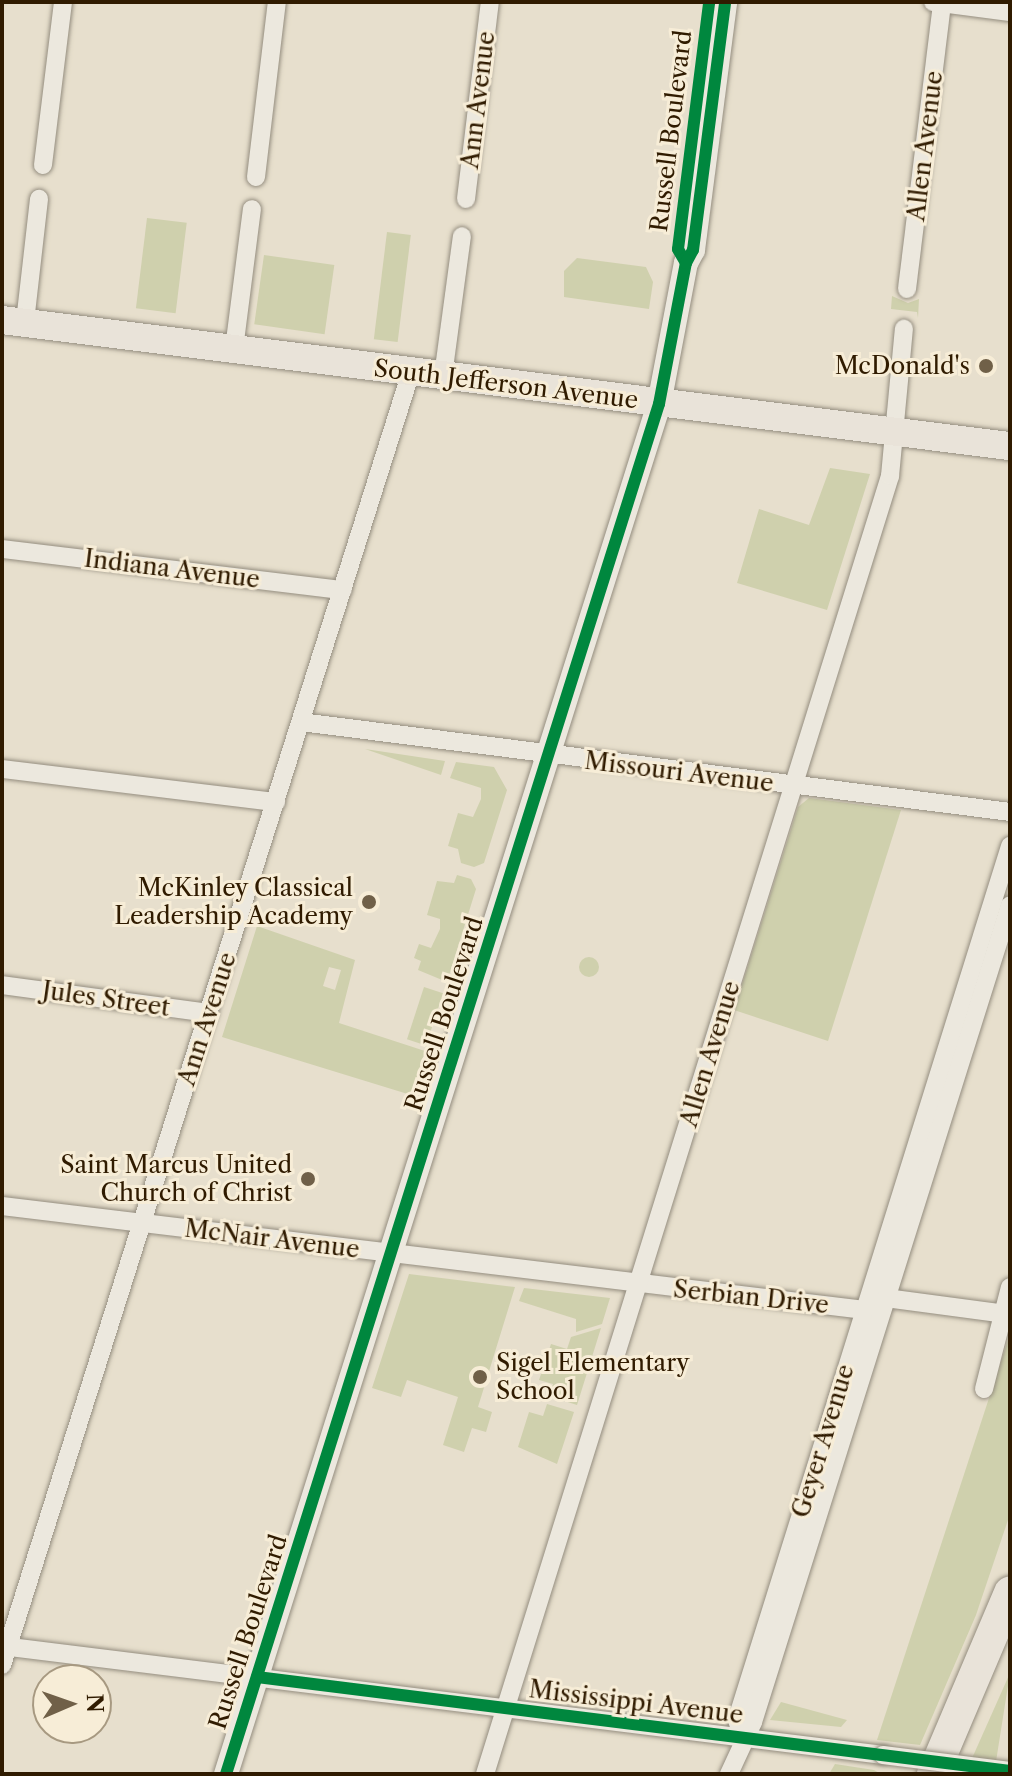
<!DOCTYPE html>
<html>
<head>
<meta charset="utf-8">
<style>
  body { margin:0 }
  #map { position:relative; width:1012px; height:1776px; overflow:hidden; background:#e7dfcd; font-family:"Libre Caslon Text",serif }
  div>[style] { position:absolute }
  .green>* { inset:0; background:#cfd0ad; transform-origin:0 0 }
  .round { border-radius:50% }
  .roads { filter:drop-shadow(0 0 2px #948d7f) drop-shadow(0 0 2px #948d7f) }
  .minor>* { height:18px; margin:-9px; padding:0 9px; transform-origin:9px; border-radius:9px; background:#ece8de }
  .secondary>* { height:24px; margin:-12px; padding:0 12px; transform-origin:12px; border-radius:12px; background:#ece8de }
  .primary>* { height:28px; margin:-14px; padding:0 14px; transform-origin:14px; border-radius:14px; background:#e9e3d9 }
  .motorway>* { height:32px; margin:-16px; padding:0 16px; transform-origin:16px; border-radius:16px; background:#e9e3d9 }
  .bridges { filter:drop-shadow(0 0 2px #948d7f) drop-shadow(0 0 2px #948d7f) }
  .minor-bridge>* { height:18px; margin:-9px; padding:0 9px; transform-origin:9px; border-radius:9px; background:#ece8de }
  .cycleway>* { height:12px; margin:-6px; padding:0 6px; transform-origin:6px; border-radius:6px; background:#00873e }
  .dots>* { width:22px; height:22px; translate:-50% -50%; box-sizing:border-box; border:4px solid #f7edd7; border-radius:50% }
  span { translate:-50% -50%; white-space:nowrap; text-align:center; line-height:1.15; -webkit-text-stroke:6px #f7edd7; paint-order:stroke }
  .street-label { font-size:24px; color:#301b00 }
  .poi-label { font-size:24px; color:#301b00 }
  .right { translate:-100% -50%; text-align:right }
  .left { translate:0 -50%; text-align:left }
  .frame { position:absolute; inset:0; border:4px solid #301b00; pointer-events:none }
  .north { position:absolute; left:32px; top:1664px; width:80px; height:80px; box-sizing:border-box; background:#f7edd7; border:2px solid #a79981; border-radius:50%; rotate:88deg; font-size:22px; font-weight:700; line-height:32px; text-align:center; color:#301b00 }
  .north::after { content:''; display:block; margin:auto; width:28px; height:36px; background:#706048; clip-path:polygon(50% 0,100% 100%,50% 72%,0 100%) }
</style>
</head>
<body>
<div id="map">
  <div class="green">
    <div style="left:147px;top:218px;width:40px;height:91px;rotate:7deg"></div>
    <div style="left:387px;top:232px;width:24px;height:108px;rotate:7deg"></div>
    <div style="left:264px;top:255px;width:71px;height:70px;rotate:8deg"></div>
    <div style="clip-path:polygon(577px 258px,646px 267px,653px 282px,649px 309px,564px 297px,564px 271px)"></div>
    <div style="clip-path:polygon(892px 296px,908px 303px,919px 299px,918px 318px,917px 312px,891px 309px)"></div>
    <div style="clip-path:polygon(830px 468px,870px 474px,827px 610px,737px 583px,759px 509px,809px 525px)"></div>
    <div style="clip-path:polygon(365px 749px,445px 761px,441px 775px)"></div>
    <div style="clip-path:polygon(456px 762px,494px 767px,507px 790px,484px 863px,474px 867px,461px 863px,458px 849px,448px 846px,458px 813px,473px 817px,481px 799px,481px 788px,450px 778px)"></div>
    <div style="clip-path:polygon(809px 798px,901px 810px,828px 1041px,734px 1010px,798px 807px)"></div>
    <div style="clip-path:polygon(457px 875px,471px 879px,476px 889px,447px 982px,418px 970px,421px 961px,414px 958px,419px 944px,431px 948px,440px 929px,440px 919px,427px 915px,437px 881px,454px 883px)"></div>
    <div style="clip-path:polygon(evenodd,257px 926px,355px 960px,339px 1023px,425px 1051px,411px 1095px,222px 1037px,257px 926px,329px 967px,341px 970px,335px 990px,323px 986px,329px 967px)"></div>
    <div class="round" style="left:579px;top:957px;width:20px;height:20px"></div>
    <div style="left:424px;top:987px;width:20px;height:55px;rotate:18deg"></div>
    <div style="clip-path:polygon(409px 1274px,515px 1287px,478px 1407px,492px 1412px,486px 1432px,472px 1428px,464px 1452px,443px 1445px,458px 1397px,407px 1380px,401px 1397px,372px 1388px)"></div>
    <div style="clip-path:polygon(524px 1288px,610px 1298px,602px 1324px,576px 1332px,576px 1319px,519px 1301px)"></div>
    <div style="clip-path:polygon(601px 1328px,577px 1405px,549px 1396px,553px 1384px,539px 1380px,551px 1344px,567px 1349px,571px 1337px)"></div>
    <div style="clip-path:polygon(1010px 1334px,1010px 1514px,976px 1615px,920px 1745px,877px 1740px)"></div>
    <div style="clip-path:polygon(547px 1404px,574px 1412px,557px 1464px,518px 1447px,529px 1412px,543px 1416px)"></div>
    <div style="clip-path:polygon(1010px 1673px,994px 1774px,965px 1774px)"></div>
    <div style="clip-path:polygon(781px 1702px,847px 1720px,841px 1727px,770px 1720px)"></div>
    <div style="clip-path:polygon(835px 1764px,874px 1770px,881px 1774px,829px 1774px)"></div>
  </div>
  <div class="roads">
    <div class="minor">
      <div style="left:933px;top:2px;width:78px;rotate:7.4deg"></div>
      <div style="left:43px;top:165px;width:164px;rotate:-83deg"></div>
      <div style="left:256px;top:177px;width:176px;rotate:-83.2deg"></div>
      <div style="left:466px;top:199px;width:198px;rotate:-83.1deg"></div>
      <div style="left:907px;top:289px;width:289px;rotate:-83deg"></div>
      <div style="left:25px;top:322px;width:124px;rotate:-83.5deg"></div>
      <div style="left:234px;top:349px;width:141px;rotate:-82.7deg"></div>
      <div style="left:443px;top:376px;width:141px;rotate:-82.3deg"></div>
      <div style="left:2px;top:549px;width:343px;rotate:6.9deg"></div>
      <div style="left:301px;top:722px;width:715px;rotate:7.23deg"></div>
      <div style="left:2px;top:769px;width:276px;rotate:6.9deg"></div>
      <div style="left:2px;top:985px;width:209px;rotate:7.7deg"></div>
      <div style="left:2px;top:1206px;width:869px;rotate:6.87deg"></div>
      <div style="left:865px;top:1310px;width:24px;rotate:-30deg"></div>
      <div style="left:886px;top:1298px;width:121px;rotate:7.6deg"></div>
      <div style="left:984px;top:1389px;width:105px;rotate:-75.7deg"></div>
      <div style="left:2px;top:1646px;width:888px;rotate:7.05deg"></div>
      <div style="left:2px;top:1665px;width:1356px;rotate:-72.45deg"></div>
      <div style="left:742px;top:1737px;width:19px;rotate:-106deg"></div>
      <div style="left:737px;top:1719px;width:915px;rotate:-72.63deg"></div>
      <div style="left:485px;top:1774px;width:1360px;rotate:-72.67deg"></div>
      <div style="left:890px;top:476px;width:148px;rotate:-84.6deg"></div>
      <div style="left:729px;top:1774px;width:57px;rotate:-65.2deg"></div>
      <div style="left:753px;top:1722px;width:856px;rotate:-72.54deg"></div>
    </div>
    <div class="secondary">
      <div style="left:226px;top:1774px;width:1437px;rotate:-72.46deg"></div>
      <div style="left:659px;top:404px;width:144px;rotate:-79.2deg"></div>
      <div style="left:686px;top:263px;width:15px;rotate:-62deg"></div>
      <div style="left:693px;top:250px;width:250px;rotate:-82.6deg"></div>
    </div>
    <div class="primary">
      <div style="left:2px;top:320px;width:1016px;rotate:7.13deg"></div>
    </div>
    <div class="motorway">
      <div style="left:933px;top:1774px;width:197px;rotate:-67deg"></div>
    </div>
  </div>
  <div class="bridges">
    <div class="minor-bridge">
      <div style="left:883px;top:1755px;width:128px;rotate:7.2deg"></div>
    </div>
  </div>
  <div class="cycleway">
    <div style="left:686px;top:263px;width:16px;rotate:-120deg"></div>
    <div style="left:678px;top:249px;width:249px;rotate:-82.8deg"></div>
    <div style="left:257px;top:1677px;width:759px;rotate:7.12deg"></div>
    <div style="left:226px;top:1774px;width:1437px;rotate:-72.46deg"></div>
    <div style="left:659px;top:404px;width:144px;rotate:-79.2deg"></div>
    <div style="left:686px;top:263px;width:15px;rotate:-62deg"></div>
    <div style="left:693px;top:250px;width:250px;rotate:-82.6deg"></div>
  </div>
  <div class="dots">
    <div style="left:986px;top:366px;background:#706048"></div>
    <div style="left:369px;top:902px;background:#706048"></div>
    <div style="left:308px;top:1179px;background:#706048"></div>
    <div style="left:480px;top:1377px;background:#706048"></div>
  </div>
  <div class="street-label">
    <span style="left:478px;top:100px;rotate:-83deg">Ann Avenue</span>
    <span style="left:671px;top:131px;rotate:-83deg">Russell Boulevard</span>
    <span style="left:925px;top:146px;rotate:-83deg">Allen Avenue</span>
    <span style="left:506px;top:384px;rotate:7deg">South Jefferson Avenue</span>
    <span style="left:172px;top:569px;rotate:7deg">Indiana Avenue</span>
    <span style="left:679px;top:772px;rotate:7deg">Missouri Avenue</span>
    <span style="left:106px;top:999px;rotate:8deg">Jules Street</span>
    <span style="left:444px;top:1014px;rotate:-72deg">Russell Boulevard</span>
    <span style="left:207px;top:1019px;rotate:-72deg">Ann Avenue</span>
    <span style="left:710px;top:1054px;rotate:-73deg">Allen Avenue</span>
    <span style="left:272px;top:1239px;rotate:7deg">McNair Avenue</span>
    <span style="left:751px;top:1297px;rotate:6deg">Serbian Drive</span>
    <span style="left:823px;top:1441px;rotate:-73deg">Geyer Avenue</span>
    <span style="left:248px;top:1632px;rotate:-72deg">Russell Boulevard</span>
    <span style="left:636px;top:1702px;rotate:7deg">Mississippi Avenue</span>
  </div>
  <div class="poi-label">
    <span class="right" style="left:970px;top:366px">McDonald's</span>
    <span class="right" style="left:353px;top:902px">McKinley Classical<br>Leadership Academy</span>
    <span class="right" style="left:292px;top:1179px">Saint Marcus United<br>Church of Christ</span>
    <span class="left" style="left:496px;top:1377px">Sigel Elementary<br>School</span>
  </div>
  <div class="frame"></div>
  <div class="north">N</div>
</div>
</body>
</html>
